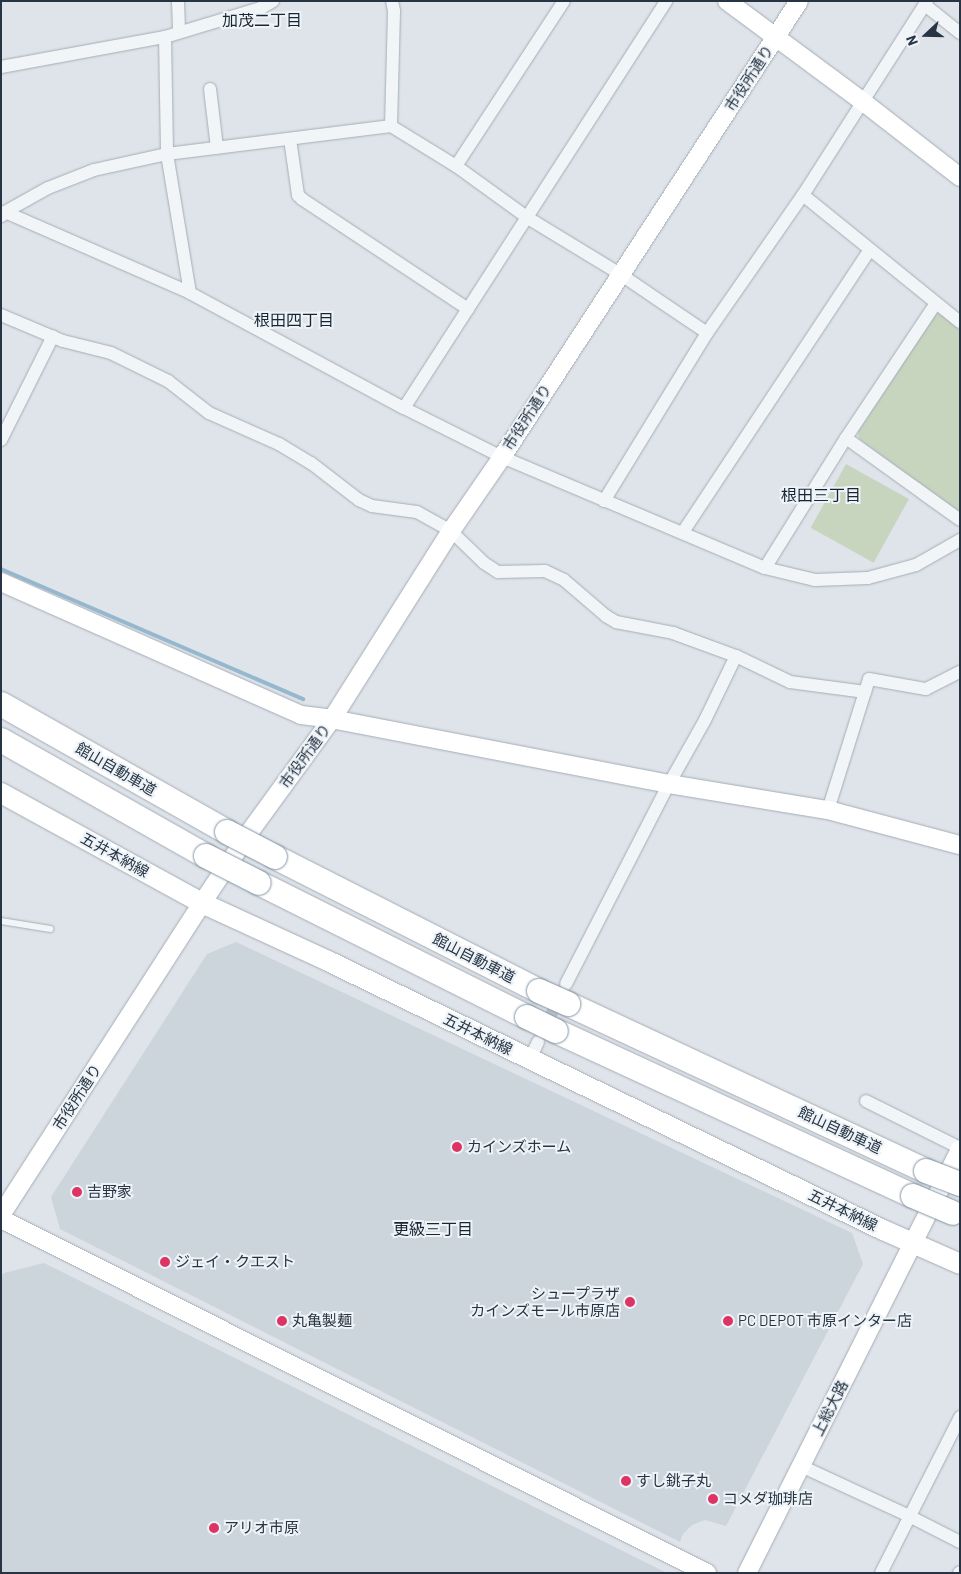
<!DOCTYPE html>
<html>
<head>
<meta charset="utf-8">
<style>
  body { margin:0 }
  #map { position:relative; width:961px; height:1574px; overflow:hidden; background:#dfe4ea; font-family:Barlow,"Noto Sans JP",sans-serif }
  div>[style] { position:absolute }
  .built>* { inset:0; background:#ccd4dc }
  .green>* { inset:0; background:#c7d5bf; transform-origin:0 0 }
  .stream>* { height:4px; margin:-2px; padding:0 2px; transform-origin:2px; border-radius:2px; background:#95b8ce }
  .street-tunnel>* { height:12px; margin-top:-6px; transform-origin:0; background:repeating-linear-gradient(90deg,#bac1c9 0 12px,transparent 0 18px) }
  .roads { filter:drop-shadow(0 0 1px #a4acb5) drop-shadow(0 0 1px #a4acb5) }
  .lane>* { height:6px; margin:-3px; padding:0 3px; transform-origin:3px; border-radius:3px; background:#f2f5f8 }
  .street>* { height:12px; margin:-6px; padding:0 6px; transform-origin:6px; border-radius:6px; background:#f2f5f8 }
  .secondary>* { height:18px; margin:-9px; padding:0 9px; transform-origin:9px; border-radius:9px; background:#fff }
  .primary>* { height:20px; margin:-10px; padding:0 10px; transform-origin:10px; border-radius:10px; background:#fff }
  .highway>* { height:24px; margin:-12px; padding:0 12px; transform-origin:12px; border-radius:12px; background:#fff }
  .bridges { filter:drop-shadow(0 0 1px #8494a2) drop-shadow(0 0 1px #8494a2) }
  .highway-bridge>* { height:24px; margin:-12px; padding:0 12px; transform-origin:12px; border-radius:12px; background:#fff }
  .dots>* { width:14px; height:14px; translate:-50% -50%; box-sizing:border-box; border:2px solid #eef3f7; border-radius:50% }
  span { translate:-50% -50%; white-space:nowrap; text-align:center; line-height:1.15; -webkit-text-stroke:4px #eef3f7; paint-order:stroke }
  .street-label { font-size:15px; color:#263443 }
  .poi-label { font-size:15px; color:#263443 }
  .left { translate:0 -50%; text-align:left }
  .right { translate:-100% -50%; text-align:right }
  .neighbourhood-label { font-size:16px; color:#182533 }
  .frame { position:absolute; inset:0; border:2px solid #263443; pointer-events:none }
  .north { position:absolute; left:901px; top:10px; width:50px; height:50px; -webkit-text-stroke:4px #eef3f7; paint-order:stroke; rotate:249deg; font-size:14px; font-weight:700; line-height:20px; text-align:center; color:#263443 }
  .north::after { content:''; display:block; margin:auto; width:18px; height:22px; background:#263443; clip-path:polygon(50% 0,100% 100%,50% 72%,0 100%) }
</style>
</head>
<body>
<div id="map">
  <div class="built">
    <div style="clip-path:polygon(236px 942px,852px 1233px,863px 1264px,726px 1526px,705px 1520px,692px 1525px,683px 1534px,680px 1542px,60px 1229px,51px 1197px,207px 954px)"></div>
    <div style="clip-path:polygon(44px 1263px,667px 1573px,1px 1573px,1px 1277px,4px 1273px)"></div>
  </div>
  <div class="green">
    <div style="clip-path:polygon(940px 313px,960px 330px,960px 513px,859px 439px,858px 432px,935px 315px)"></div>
    <div style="left:846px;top:464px;width:72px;height:73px;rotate:29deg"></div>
  </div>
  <div class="stream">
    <div style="left:1px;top:569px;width:329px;rotate:23.3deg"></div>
  </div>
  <div class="street-tunnel">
    <div style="left:543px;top:1031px;width:40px;rotate:-63.4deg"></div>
  </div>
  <div class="roads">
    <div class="lane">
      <div style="left:1px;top:921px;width:50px;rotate:9.3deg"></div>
    </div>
    <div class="street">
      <div style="left:178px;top:1px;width:31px;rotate:88deg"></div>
      <div style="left:925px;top:5px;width:45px;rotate:38.7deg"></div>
      <div style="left:165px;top:37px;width:117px;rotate:89deg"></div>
      <div style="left:167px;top:154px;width:141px;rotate:80.6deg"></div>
      <div style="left:1px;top:67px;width:167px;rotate:-10.4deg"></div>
      <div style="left:165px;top:37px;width:100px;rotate:-16.8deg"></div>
      <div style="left:261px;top:8px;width:14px;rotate:-30deg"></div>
      <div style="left:210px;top:89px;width:59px;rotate:83.2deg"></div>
      <div style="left:391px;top:126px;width:115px;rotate:-88.5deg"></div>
      <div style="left:394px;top:11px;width:10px;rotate:-101deg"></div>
      <div style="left:290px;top:139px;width:57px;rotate:81.9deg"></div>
      <div style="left:298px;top:195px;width:6px;rotate:45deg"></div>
      <div style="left:302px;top:199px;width:199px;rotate:33.5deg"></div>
      <div style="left:456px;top:166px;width:197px;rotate:-56.8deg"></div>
      <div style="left:803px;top:195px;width:202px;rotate:39deg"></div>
      <div style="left:5px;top:212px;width:202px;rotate:23.6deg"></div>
      <div style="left:190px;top:293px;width:243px;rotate:28.3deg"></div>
      <div style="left:404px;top:408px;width:110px;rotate:26.6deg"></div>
      <div style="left:502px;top:457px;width:285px;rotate:22.9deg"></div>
      <div style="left:765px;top:568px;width:51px;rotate:13.5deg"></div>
      <div style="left:815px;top:580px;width:53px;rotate:-2.2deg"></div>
      <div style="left:868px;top:578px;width:50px;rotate:-15.2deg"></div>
      <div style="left:916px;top:565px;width:51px;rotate:-29.6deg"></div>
      <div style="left:2px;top:216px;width:5px;rotate:-53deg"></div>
      <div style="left:5px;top:212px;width:49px;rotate:-29.2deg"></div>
      <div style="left:48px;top:188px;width:49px;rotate:-21.4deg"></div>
      <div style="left:94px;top:170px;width:75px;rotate:-12.4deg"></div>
      <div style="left:167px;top:154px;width:226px;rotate:-7.1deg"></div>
      <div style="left:391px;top:126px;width:76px;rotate:31.6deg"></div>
      <div style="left:456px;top:166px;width:89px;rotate:35.8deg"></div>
      <div style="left:528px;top:218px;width:108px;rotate:31.3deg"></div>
      <div style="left:620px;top:274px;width:105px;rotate:34.1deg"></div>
      <div style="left:1px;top:315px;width:67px;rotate:22.8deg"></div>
      <div style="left:63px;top:341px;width:49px;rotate:14deg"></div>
      <div style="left:111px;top:353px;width:64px;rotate:26.2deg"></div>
      <div style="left:168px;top:381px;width:52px;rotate:38deg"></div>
      <div style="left:209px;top:413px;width:77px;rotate:23.9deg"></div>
      <div style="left:279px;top:444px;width:37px;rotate:31deg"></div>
      <div style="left:311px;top:463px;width:61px;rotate:37.6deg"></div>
      <div style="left:359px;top:500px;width:14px;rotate:25deg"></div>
      <div style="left:372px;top:506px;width:45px;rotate:7.6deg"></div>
      <div style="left:417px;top:512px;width:39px;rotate:29deg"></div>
      <div style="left:451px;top:531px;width:46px;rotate:44.1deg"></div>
      <div style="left:484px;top:563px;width:17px;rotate:33deg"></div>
      <div style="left:498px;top:572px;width:47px;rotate:-1.2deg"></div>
      <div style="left:545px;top:571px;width:21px;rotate:25deg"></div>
      <div style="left:564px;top:580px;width:55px;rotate:40.6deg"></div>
      <div style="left:606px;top:616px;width:12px;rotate:31deg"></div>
      <div style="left:616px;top:622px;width:58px;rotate:10.9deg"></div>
      <div style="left:673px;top:633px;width:67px;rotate:20.1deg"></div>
      <div style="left:736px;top:656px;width:60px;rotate:25.7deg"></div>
      <div style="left:790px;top:682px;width:76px;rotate:7.6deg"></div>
      <div style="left:404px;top:408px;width:484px;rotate:-57.2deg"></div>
      <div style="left:846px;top:438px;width:140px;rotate:35.7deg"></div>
      <div style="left:1px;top:440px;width:116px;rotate:-63.4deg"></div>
      <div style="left:604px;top:501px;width:197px;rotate:-58.5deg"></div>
      <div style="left:707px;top:333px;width:168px;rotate:-55.2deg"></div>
      <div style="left:803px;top:195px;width:230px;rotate:-57.4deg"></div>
      <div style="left:683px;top:532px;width:338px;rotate:-56.5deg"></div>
      <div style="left:765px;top:568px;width:153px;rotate:-58.1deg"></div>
      <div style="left:846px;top:438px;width:162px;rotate:-56.3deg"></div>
      <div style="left:828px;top:810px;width:137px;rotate:-72.6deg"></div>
      <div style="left:869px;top:679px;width:58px;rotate:10deg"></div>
      <div style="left:926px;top:689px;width:38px;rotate:-27deg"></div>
      <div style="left:566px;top:984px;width:225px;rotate:-62.8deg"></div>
      <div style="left:669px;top:784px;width:73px;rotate:-60.6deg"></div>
      <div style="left:705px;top:720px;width:71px;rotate:-64.2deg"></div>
      <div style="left:530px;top:1059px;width:19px;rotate:-65deg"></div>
      <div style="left:866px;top:1101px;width:105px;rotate:26.6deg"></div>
      <div style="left:801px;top:1466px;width:119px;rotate:24.8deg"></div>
      <div style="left:909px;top:1516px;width:57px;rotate:27deg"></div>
      <div style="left:881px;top:1573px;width:175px;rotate:-63.1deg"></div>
      <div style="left:959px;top:1573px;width:1px;rotate:-45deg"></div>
    </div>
    <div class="secondary">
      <div style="left:727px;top:1px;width:168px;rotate:36.5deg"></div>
      <div style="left:862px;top:101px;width:124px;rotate:37.8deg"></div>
      <div style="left:1px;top:582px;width:328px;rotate:23.9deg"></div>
      <div style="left:301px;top:715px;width:31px;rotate:7deg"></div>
      <div style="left:332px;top:719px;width:343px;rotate:10.9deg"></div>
      <div style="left:669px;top:784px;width:161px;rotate:9.3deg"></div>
      <div style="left:828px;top:810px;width:137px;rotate:14.9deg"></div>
      <div style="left:1px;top:1215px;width:371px;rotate:-57.2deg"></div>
      <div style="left:202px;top:903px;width:88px;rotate:-56.1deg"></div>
      <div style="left:251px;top:830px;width:137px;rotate:-53.9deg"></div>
      <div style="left:332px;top:719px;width:222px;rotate:-57.7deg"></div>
      <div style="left:451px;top:531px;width:90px;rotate:-55.4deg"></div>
      <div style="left:502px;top:457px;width:544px;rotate:-56.92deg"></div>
      <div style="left:1px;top:1219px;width:790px;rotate:26.63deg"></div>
      <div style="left:747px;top:1573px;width:474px;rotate:-63.3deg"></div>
    </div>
    <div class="primary">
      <div style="left:1px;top:793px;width:229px;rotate:28.7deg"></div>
      <div style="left:202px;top:903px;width:139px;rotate:24.7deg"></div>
      <div style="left:328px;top:961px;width:617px;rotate:25.86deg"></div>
      <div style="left:883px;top:1230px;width:84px;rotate:23.8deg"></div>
    </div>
    <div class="highway">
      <div style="left:1px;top:704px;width:260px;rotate:29.5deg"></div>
      <div style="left:1px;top:740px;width:236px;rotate:29.5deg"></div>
      <div style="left:275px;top:857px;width:296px;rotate:26.9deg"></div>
      <div style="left:259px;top:883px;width:300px;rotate:26.6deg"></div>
      <div style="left:568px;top:1004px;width:395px;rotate:25deg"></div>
      <div style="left:556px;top:1031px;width:393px;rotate:24.8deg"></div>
    </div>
  </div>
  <div class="bridges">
    <div class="highway-bridge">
      <div style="left:227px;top:832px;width:54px;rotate:27.5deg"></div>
      <div style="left:206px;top:856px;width:59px;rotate:27deg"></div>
      <div style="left:539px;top:991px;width:32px;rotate:24deg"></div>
      <div style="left:527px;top:1017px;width:32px;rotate:26deg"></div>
      <div style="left:926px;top:1171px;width:36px;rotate:21deg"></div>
      <div style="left:913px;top:1196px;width:43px;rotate:23deg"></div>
    </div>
  </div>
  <div class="dots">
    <div style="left:457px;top:1147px;background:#dd3563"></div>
    <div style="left:77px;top:1192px;background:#dd3563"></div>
    <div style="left:165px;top:1262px;background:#dd3563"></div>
    <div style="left:630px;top:1302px;background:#dd3563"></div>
    <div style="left:282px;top:1321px;background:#dd3563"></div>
    <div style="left:728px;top:1321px;background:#dd3563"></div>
    <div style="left:626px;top:1481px;background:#dd3563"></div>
    <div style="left:713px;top:1499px;background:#dd3563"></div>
    <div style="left:214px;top:1528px;background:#dd3563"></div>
  </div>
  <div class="street-label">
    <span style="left:749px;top:78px;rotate:-57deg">市役所通り</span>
    <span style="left:527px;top:417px;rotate:-57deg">市役所通り</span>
    <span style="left:305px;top:756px;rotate:-54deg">市役所通り</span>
    <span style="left:116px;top:769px;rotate:30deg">館山自動車道</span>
    <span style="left:115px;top:855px;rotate:29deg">五井本納線</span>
    <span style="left:474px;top:958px;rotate:27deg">館山自動車道</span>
    <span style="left:478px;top:1034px;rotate:26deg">五井本納線</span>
    <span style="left:77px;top:1097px;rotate:-57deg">市役所通り</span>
    <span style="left:840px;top:1130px;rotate:25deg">館山自動車道</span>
    <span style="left:843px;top:1210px;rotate:26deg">五井本納線</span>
    <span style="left:830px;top:1408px;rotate:-63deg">上総大路</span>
  </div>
  <div class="poi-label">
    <span class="left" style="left:467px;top:1147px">カインズホーム</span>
    <span class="left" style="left:87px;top:1192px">吉野家</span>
    <span class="left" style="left:175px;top:1262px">ジェイ・クエスト</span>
    <span class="right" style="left:620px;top:1302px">シュープラザ<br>カインズモール市原店</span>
    <span class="left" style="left:292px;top:1321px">丸亀製麺</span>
    <span class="left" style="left:738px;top:1321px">PC DEPOT 市原インター店</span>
    <span class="left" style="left:636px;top:1481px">すし銚子丸</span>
    <span class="left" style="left:723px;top:1499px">コメダ珈琲店</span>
    <span class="left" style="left:224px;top:1528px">アリオ市原</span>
  </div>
  <div class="neighbourhood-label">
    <span style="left:262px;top:20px">加茂二丁目</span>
    <span style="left:294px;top:320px">根田四丁目</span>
    <span style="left:821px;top:495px">根田三丁目</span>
    <span style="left:433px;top:1229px">更級三丁目</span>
  </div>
  <div class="frame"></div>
  <div class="north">N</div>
</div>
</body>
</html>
